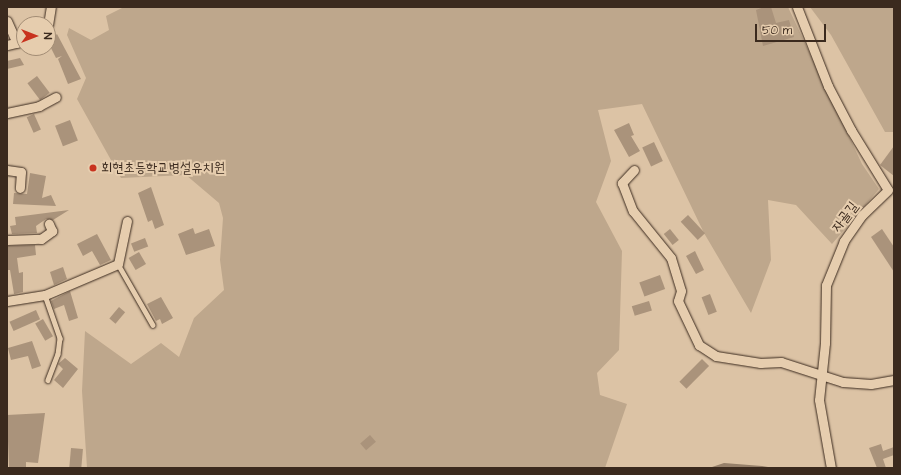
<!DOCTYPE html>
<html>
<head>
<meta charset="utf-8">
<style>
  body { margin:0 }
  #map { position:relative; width:901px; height:475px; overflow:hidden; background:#dcc3a5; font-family:"Architects Daughter","Poor Story",sans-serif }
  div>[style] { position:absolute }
  .green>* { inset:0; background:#bea78c }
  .water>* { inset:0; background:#96806a }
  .building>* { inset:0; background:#aa937b; transform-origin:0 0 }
  .roads { filter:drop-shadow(0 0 1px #3b2a1e) drop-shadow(0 0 1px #3b2a1e) }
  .lane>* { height:4.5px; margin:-2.25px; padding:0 2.25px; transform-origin:2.25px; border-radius:2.25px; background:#e6cdae }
  .street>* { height:9px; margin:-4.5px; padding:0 4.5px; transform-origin:4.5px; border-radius:4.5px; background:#e6cdae }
  .dots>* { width:11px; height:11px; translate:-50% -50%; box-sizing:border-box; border:2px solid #e6cdae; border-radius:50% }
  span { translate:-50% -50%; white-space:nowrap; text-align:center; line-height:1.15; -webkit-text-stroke:4px #e6cdae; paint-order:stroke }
  .poi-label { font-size:14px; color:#3b2a1e }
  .left { translate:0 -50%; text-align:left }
  .street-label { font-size:14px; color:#3b2a1e }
  .frame { position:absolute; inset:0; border:8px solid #3b2a1e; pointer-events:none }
  .north { position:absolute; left:16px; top:16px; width:40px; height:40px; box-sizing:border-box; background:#e6cdae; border:1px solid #a28c74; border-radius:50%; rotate:90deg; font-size:11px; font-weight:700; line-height:16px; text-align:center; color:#3b2a1e }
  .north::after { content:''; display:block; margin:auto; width:14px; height:18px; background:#c8321e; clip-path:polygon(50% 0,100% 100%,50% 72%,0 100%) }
  .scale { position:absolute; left:755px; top:24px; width:71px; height:18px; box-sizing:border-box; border:2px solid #3b2a1e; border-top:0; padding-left:5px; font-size:12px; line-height:14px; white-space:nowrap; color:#3b2a1e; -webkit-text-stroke:3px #e6cdae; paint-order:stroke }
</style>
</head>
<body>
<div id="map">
  <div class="green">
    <div style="clip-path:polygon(124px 7px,788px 7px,862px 164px,879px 189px,832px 244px,796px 205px,768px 200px,771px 260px,751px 313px,704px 233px,642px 104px,598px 110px,611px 161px,596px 202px,622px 251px,619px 350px,597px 373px,600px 395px,627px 404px,605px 468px,87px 468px,82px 391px,85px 331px,131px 364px,161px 343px,179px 357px,194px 318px,224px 290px,220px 260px,223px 218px,219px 203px,186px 175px,121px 178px,77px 99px,86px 78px,67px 35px,69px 28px,91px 40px,109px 30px,106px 16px)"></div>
    <div style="clip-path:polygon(810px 7px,894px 7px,894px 132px,885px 132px,831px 35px)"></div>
  </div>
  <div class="water">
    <div style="clip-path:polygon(724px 463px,762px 466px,774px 468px,709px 468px)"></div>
  </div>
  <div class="building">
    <div style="clip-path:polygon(764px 7px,771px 7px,776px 23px,789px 20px,794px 37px,763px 46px,756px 10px)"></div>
    <div style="clip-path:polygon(57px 34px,81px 79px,68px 84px,58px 59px,62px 56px,56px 58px,48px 42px)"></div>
    <div style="clip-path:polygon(20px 58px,24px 65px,7px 69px,7px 61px)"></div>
    <div style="left:37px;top:76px;width:21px;height:12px;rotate:53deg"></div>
    <div style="left:34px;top:114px;width:17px;height:8px;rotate:66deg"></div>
    <div style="left:70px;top:120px;width:22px;height:16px;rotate:69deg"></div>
    <div style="clip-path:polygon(629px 123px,634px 135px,631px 136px,640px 151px,629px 157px,614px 130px)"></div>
    <div style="left:654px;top:142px;width:21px;height:13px;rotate:65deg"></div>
    <div style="clip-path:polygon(894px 146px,894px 176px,880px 165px)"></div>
    <div style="clip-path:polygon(30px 173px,46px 176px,42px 198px,51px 195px,56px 206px,13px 204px,14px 193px,27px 194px)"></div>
    <div style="clip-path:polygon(151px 187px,164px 225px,155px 229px,152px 220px,148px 222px,138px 193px)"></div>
    <div style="clip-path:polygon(69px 210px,53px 220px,46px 219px,36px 226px,37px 233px,12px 234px,10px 226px,16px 225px,15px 217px)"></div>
    <div style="left:688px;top:215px;width:25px;height:10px;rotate:47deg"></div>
    <div style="clip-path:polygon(193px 228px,195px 234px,209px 229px,215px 246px,186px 255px,178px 234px)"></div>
    <div style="left:670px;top:229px;width:14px;height:8px;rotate:51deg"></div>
    <div style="clip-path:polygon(882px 229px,894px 247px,894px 272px,871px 237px)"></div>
    <div style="clip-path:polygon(97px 234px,111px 260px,100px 265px,92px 251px,83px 256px,77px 244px)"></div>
    <div style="left:145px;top:238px;width:9px;height:15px;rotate:69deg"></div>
    <div style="clip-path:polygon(35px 245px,36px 255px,17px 258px,19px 273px,23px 272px,23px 292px,14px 294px,10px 270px,7px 270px,7px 246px)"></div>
    <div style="clip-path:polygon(695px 251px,704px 270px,696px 274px,686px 256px)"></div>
    <div style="left:139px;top:252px;width:14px;height:12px;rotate:60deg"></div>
    <div style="clip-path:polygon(63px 267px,67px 279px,54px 285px,50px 272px)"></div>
    <div style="left:660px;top:275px;width:15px;height:22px;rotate:70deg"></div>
    <div style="clip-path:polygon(70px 291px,78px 318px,69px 321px,64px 305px,54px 309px,51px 301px)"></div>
    <div style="left:710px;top:294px;width:19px;height:9px;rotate:69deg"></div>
    <div style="clip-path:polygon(161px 297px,173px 318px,162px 324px,160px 319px,156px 321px,147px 304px)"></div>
    <div style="left:649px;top:301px;width:10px;height:18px;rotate:73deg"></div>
    <div style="left:119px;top:307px;width:8px;height:15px;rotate:40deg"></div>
    <div style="left:36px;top:310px;width:10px;height:29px;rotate:66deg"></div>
    <div style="left:43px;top:319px;width:20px;height:9px;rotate:60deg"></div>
    <div style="clip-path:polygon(32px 341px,41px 366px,32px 369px,28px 356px,11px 360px,8px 348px)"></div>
    <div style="clip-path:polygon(65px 358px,78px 369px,63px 388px,54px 380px,63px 369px,58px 364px)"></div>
    <div style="left:702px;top:359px;width:10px;height:32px;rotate:45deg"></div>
    <div style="clip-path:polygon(45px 413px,38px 463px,26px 462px,26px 468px,9px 468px,7px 415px)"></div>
    <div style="left:370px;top:435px;width:9px;height:13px;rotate:49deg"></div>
    <div style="clip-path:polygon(881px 444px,883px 451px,894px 447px,894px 455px,883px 459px,886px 468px,877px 468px,869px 448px)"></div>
    <div style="left:71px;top:448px;width:12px;height:20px;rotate:5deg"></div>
  </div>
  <div class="roads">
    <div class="lane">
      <div style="left:118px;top:264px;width:70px;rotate:60.2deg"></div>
      <div style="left:45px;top:295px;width:46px;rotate:70.8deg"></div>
      <div style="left:60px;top:338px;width:16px;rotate:97deg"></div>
      <div style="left:58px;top:354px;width:28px;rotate:111deg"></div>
    </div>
    <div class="street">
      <div style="left:797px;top:7px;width:85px;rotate:68.6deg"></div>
      <div style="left:828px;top:86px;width:50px;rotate:62.4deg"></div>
      <div style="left:851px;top:130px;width:70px;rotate:58.3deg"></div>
      <div style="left:888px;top:190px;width:36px;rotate:136deg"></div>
      <div style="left:862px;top:215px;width:32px;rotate:125deg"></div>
      <div style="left:844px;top:241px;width:48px;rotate:112.2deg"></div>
      <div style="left:826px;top:285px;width:58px;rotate:91deg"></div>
      <div style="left:825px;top:343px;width:57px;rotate:96deg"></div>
      <div style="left:819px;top:400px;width:69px;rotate:80deg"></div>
      <div style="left:7px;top:21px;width:24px;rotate:66deg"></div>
      <div style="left:48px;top:25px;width:18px;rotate:-81deg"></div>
      <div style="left:7px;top:45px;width:17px;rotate:-13deg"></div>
      <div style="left:7px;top:113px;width:33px;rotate:-12deg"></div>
      <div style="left:39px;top:106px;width:19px;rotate:-28deg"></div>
      <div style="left:7px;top:170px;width:14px;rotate:8deg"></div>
      <div style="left:21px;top:172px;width:16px;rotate:94deg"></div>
      <div style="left:634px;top:170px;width:18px;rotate:133deg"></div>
      <div style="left:622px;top:183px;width:30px;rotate:69deg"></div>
      <div style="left:633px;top:211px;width:60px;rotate:51deg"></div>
      <div style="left:671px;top:258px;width:34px;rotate:73deg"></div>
      <div style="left:681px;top:291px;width:10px;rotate:107deg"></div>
      <div style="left:678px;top:301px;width:49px;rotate:64.5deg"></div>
      <div style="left:699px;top:345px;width:20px;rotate:33deg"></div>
      <div style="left:716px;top:356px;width:45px;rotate:9deg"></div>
      <div style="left:760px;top:363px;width:21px;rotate:-3deg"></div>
      <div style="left:781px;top:362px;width:65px;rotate:17.9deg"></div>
      <div style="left:843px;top:382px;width:28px;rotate:4deg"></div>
      <div style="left:871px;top:384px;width:23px;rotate:-10deg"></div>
      <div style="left:7px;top:240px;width:34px;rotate:-2deg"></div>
      <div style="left:41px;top:239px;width:14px;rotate:-36deg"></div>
      <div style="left:52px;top:231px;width:8px;rotate:-113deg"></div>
      <div style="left:7px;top:301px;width:38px;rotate:-9deg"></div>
      <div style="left:45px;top:295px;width:79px;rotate:-23deg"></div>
      <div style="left:118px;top:264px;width:44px;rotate:-78.2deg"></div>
    </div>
  </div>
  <div class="dots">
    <div style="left:93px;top:168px;background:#c8321e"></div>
  </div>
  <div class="poi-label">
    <span class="left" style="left:101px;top:168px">회현초등학교병설유치원</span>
  </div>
  <div class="street-label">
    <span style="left:845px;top:217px;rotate:-53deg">자골길</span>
  </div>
  <div class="frame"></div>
  <div class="north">N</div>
  <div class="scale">50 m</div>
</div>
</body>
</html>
